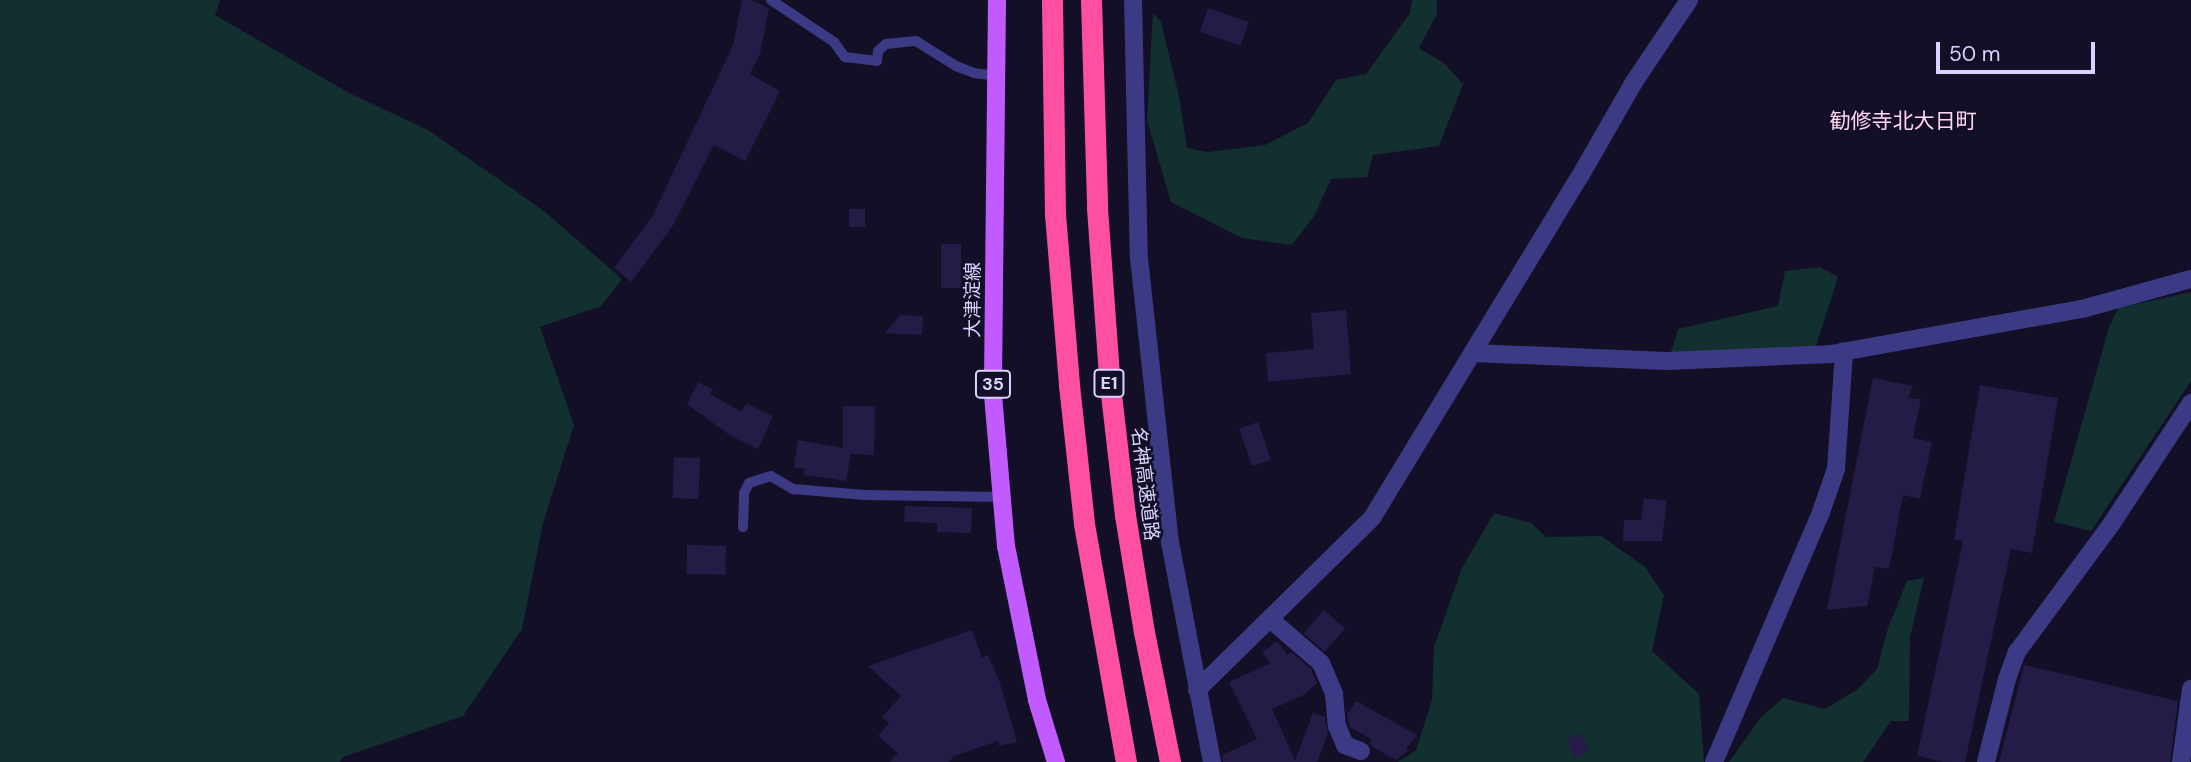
<!DOCTYPE html>
<html>
<head>
<meta charset="utf-8">
<style>
  body { margin:0 }
  #map { position:relative; width:2191px; height:762px; overflow:hidden; background:#130f26; font-family:"DM Sans","Noto Sans JP",sans-serif }
  div>[style] { position:absolute }
  .green>* { inset:0; background:#12302f }
  .building>* { inset:0; background:#241b47; transform-origin:0 0 }
  .service>* { height:10px; margin:-5px; padding:0 5px; transform-origin:5px; border-radius:5px; background:#3d3a85 }
  .minor>* { height:18px; margin:-9px; padding:0 9px; transform-origin:9px; border-radius:9px; background:#3d3a85 }
  .primary>* { height:18px; margin:-9px; padding:0 9px; transform-origin:9px; border-radius:9px; background:#c25bff }
  .motorway>* { height:21px; margin:-10.5px; padding:0 10.5px; transform-origin:10.5px; border-radius:10.5px; background:#ff4fa3 }
  span { translate:-50% -50%; white-space:nowrap; text-align:center; line-height:1.15; -webkit-text-stroke:5px #130f26; paint-order:stroke }
  .shield-label span { padding:2px 5px; background:#130f26; border:2px solid; border-radius:5px; -webkit-text-stroke-width:0 }
  .shield-label { font-size:18px; color:#d9d4ff; font-weight:700 }
  .street-label { font-size:19px; color:#d9d4ff }
  .neighbourhood-label { font-size:21px; color:#ffd6f0 }
  .scale { position:absolute; left:1936px; top:42px; width:159px; height:32px; box-sizing:border-box; border:4px solid #d9d4ff; border-top:0; padding-left:9px; font-size:21px; line-height:24px; white-space:nowrap; color:#d9d4ff; -webkit-text-stroke:5px #130f26; paint-order:stroke }
</style>
</head>
<body>
<div id="map">
  <div class="green">
    <div style="clip-path:polygon(0 0,220px 0,215px 15px,349px 93px,428px 130px,544px 211px,622px 279px,601px 306px,540px 327px,574px 425px,543px 523px,522px 629px,463px 716px,343px 757px,340px 762px,0 762px)"></div>
    <div style="clip-path:polygon(1412px 0,1437px 0,1437px 14px,1419px 48px,1445px 64px,1463px 84px,1439px 146px,1373px 155px,1367px 177px,1331px 179px,1314px 216px,1292px 245px,1242px 238px,1171px 202px,1147px 120px,1153px 13px,1161px 22px,1179px 96px,1187px 148px,1208px 152px,1265px 145px,1308px 123px,1336px 80px,1366px 74px,1410px 13px)"></div>
    <div style="clip-path:polygon(1820px 267px,1838px 277px,1815px 349px,1671px 352px,1678px 329px,1778px 306px,1785px 271px)"></div>
    <div style="clip-path:polygon(2191px 292px,2191px 381px,2091px 531px,2054px 522px,2109px 327px,2118px 308px)"></div>
    <div style="clip-path:polygon(1494px 513px,1531px 523px,1546px 537px,1601px 536px,1644px 566px,1664px 595px,1652px 651px,1699px 694px,1704px 762px,1398px 762px,1416px 750px,1432px 700px,1434px 647px,1462px 568px)"></div>
    <div style="clip-path:polygon(1924px 578px,1910px 637px,1909px 721px,1891px 721px,1863px 762px,1729px 762px,1761px 717px,1783px 698px,1825px 709px,1858px 689px,1877px 669px,1888px 628px,1907px 581px)"></div>
  </div>
  <div class="building">
    <div style="clip-path:polygon(742px 0,752px 0,769px 8px,760px 54px,750px 74px,780px 91px,745px 161px,714px 145px,672px 227px,631px 282px,614px 268px,653px 215px,733px 45px)"></div>
    <div style="left:1208px;top:8px;width:43px;height:25px;rotate:19deg"></div>
    <div style="left:849px;top:209px;width:16px;height:18px"></div>
    <div style="left:941px;top:244px;width:20px;height:44px"></div>
    <div style="clip-path:polygon(1346px 310px,1351px 374px,1268px 382px,1266px 353px,1314px 349px,1311px 313px)"></div>
    <div style="clip-path:polygon(900px 315px,923px 316px,922px 335px,885px 333px)"></div>
    <div style="clip-path:polygon(1873px 378px,1913px 386px,1908px 398px,1921px 399px,1913px 438px,1932px 442px,1920px 499px,1903px 495px,1889px 569px,1875px 567px,1867px 606px,1827px 610px)"></div>
    <div style="clip-path:polygon(698px 382px,713px 390px,710px 394px,742px 412px,746px 403px,773px 416px,758px 449px,731px 436px,687px 404px)"></div>
    <div style="clip-path:polygon(1980px 385px,2058px 398px,2032px 553px,2011px 549px,1965px 762px,1945px 762px,1917px 756px,1963px 541px,1954px 539px)"></div>
    <div style="clip-path:polygon(843px 406px,875px 406px,874px 455px,851px 454px,846px 481px,804px 475px,805px 469px,794px 467px,798px 440px,843px 448px)"></div>
    <div style="left:1258px;top:422px;width:40px;height:20px;rotate:71deg"></div>
    <div style="left:674px;top:457px;width:26px;height:41px;rotate:2deg"></div>
    <div style="clip-path:polygon(1644px 498px,1667px 501px,1662px 541px,1623px 541px,1624px 520px,1641px 520px)"></div>
    <div style="clip-path:polygon(905px 506px,972px 508px,971px 533px,937px 532px,937px 523px,904px 522px)"></div>
    <div style="left:687px;top:545px;width:39px;height:29px;rotate:1deg"></div>
    <div style="left:1324px;top:610px;width:28px;height:31px;rotate:41deg"></div>
    <div style="clip-path:polygon(972px 630px,982px 658px,988px 655px,999px 680px,1017px 742px,999px 746px,998px 741px,954px 756px,949px 762px,890px 762px,898px 753px,878px 736px,889px 723px,882px 717px,901px 696px,868px 666px)"></div>
    <div style="clip-path:polygon(1277px 641px,1288px 655px,1291px 652px,1311px 669px,1317px 683px,1302px 696px,1272px 709px,1295px 760px,1313px 713px,1325px 717px,1328px 734px,1317px 762px,1223px 762px,1222px 755px,1257px 739px,1229px 682px,1271px 663px,1262px 653px)"></div>
    <div style="clip-path:polygon(2024px 665px,2178px 701px,2170px 762px,1999px 762px)"></div>
    <div style="clip-path:polygon(1356px 701px,1417px 735px,1406px 749px,1408px 751px,1396px 760px,1371px 746px,1371px 739px,1350px 727px,1347px 715px)"></div>
    <div style="left:1581px;top:733px;width:20px;height:16px;rotate:66deg"></div>
  </div>
  <div class="service">
    <div style="left:771px;top:0;width:76px;rotate:33.7deg"></div>
    <div style="left:834px;top:42px;width:19px;rotate:54deg"></div>
    <div style="left:845px;top:57px;width:32px;rotate:7deg"></div>
    <div style="left:877px;top:61px;width:10px;rotate:-84deg"></div>
    <div style="left:878px;top:51px;width:11px;rotate:-41deg"></div>
    <div style="left:886px;top:44px;width:30px;rotate:-6deg"></div>
    <div style="left:916px;top:41px;width:47px;rotate:32deg"></div>
    <div style="left:956px;top:66px;width:19px;rotate:21deg"></div>
    <div style="left:974px;top:73px;width:21px;rotate:8deg"></div>
    <div style="left:743px;top:527px;width:34px;rotate:-88deg"></div>
    <div style="left:744px;top:493px;width:11px;rotate:-63deg"></div>
    <div style="left:749px;top:483px;width:23px;rotate:-18deg"></div>
    <div style="left:771px;top:476px;width:26px;rotate:31deg"></div>
    <div style="left:793px;top:489px;width:72px;rotate:4.8deg"></div>
    <div style="left:865px;top:495px;width:137px;rotate:0.8deg"></div>
  </div>
  <div class="minor">
    <div style="left:1133px;top:0;width:258px;rotate:88.7deg"></div>
    <div style="left:1139px;top:258px;width:286px;rotate:83.8deg"></div>
    <div style="left:1170px;top:542px;width:224px;rotate:79.2deg"></div>
    <div style="left:1474px;top:353px;width:193px;rotate:2.4deg"></div>
    <div style="left:1667px;top:361px;width:164px;rotate:-2.4deg"></div>
    <div style="left:1831px;top:354px;width:255px;rotate:-10.2deg"></div>
    <div style="left:2082px;top:309px;width:113px;rotate:-15.4deg"></div>
    <div style="left:1270px;top:619px;width:67px;rotate:40.8deg"></div>
    <div style="left:1321px;top:663px;width:34px;rotate:67deg"></div>
    <div style="left:1334px;top:694px;width:32px;rotate:85deg"></div>
    <div style="left:1337px;top:726px;width:21px;rotate:67deg"></div>
    <div style="left:1345px;top:745px;width:17px;rotate:21deg"></div>
    <div style="left:1197px;top:690px;width:245px;rotate:-44.5deg"></div>
    <div style="left:1372px;top:518px;width:398px;rotate:-58.7deg"></div>
    <div style="left:1579px;top:178px;width:111px;rotate:-60.2deg"></div>
    <div style="left:1634px;top:82px;width:99px;rotate:-56.1deg"></div>
    <div style="left:1714px;top:762px;width:272px;rotate:-66.8deg"></div>
    <div style="left:1821px;top:512px;width:46px;rotate:-70.8deg"></div>
    <div style="left:1836px;top:469px;width:118px;rotate:-86.1deg"></div>
    <div style="left:1986px;top:762px;width:86px;rotate:-75.8deg"></div>
    <div style="left:2007px;top:679px;width:29px;rotate:-70deg"></div>
    <div style="left:2017px;top:652px;width:160px;rotate:-53.6deg"></div>
    <div style="left:2112px;top:523px;width:144px;rotate:-56.6deg"></div>
    <div style="left:2181px;top:762px;width:74px;rotate:-82.2deg"></div>
  </div>
  <div class="primary">
    <div style="left:997px;top:0;width:395px;rotate:90.6deg"></div>
    <div style="left:993px;top:395px;width:152px;rotate:85.1deg"></div>
    <div style="left:1006px;top:546px;width:157px;rotate:78.6deg"></div>
    <div style="left:1037px;top:700px;width:65px;rotate:73deg"></div>
  </div>
  <div class="motorway">
    <div style="left:1052px;top:0;width:214px;rotate:89.2deg"></div>
    <div style="left:1055px;top:214px;width:172px;rotate:85.3deg"></div>
    <div style="left:1069px;top:385px;width:140px;rotate:83.8deg"></div>
    <div style="left:1084px;top:524px;width:242px;rotate:80deg"></div>
    <div style="left:1091px;top:0;width:208px;rotate:88.3deg"></div>
    <div style="left:1097px;top:208px;width:169px;rotate:85.9deg"></div>
    <div style="left:1109px;top:377px;width:139px;rotate:83.4deg"></div>
    <div style="left:1125px;top:515px;width:119px;rotate:80.8deg"></div>
    <div style="left:1144px;top:632px;width:133px;rotate:78.7deg"></div>
  </div>
  <div class="shield-label">
    <span style="left:1109px;top:383px">E1</span>
    <span style="left:993px;top:384px">35</span>
  </div>
  <div class="street-label">
    <span style="left:973px;top:300px;rotate:-90deg">大津淀線</span>
    <span style="left:1145px;top:484px;rotate:83deg">名神高速道路</span>
  </div>
  <div class="neighbourhood-label">
    <span style="left:1903px;top:121px">勧修寺北大日町</span>
  </div>
  <div class="scale">50 m</div>
</div>
</body>
</html>
